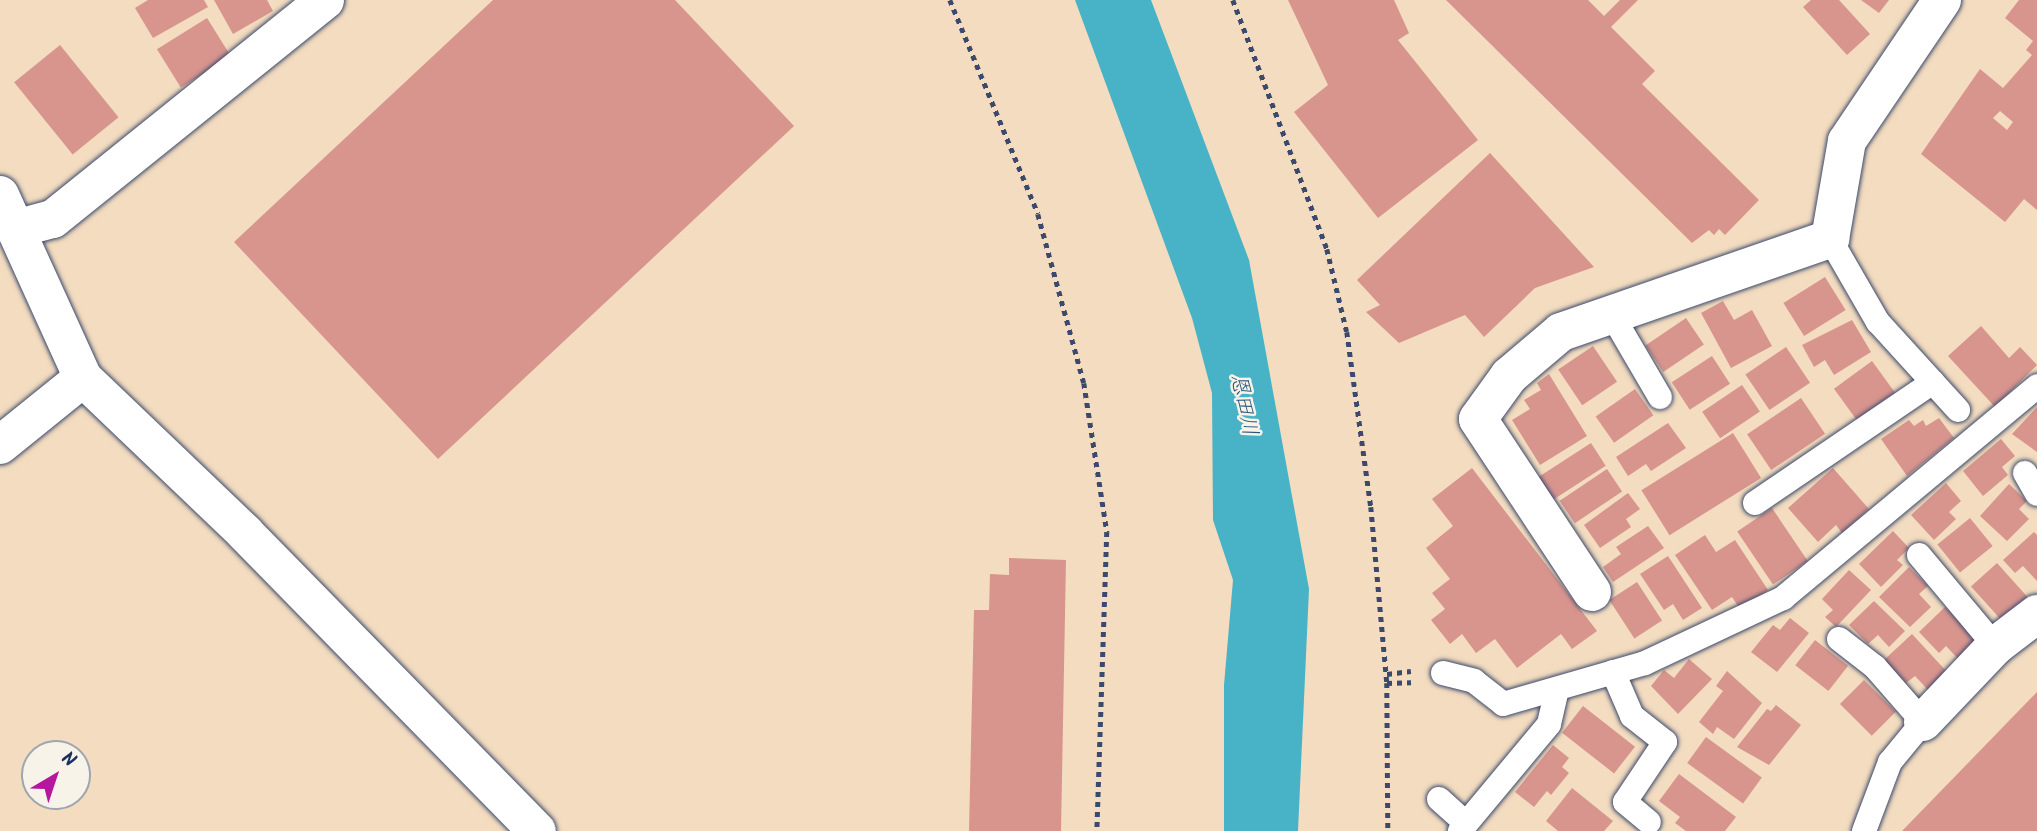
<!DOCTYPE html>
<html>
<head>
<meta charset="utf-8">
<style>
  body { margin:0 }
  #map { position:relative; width:2037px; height:831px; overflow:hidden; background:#f3dcbf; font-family:Kalam,"Klee One",sans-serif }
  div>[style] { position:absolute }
  .water>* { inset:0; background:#48b3c6 }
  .building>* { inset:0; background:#d8958e; transform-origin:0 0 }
  .path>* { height:4.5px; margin-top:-2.25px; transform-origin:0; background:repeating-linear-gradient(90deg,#3b496d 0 5px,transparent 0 10px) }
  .roads { filter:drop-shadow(0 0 2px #3b496d) drop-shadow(0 0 2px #3b496d) }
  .service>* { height:24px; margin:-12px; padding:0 12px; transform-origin:12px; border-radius:12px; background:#fff }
  .minor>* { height:38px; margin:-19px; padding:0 19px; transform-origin:19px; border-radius:19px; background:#fff }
  .tertiary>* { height:38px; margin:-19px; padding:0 19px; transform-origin:19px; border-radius:19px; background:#fff }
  span { translate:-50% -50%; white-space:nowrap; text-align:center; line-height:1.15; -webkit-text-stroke:5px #f7f3e8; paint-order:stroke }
  .water-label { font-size:21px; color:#28577d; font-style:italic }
  .north { position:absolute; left:21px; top:740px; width:70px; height:70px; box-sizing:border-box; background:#f7f3e8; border:2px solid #9fa5b1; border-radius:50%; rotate:39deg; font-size:19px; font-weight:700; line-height:28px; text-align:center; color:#1b2f5e }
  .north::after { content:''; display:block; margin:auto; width:24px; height:32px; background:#b5179e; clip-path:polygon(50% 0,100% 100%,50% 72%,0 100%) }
</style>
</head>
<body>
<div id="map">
  <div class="water">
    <div style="clip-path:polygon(1075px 0,1151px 0,1249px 260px,1309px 589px,1298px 831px,1224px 831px,1224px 685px,1233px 580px,1213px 520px,1212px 393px,1192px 318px)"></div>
  </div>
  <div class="building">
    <div style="clip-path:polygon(148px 0,204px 0,208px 7px,153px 38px,135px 8px)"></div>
    <div style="clip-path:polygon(214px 0,267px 0,273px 11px,233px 34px)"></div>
    <div style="clip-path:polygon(493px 0,675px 0,794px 126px,438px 459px,234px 242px)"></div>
    <div style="clip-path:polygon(1288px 0,1394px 0,1409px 33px,1398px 40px,1478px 140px,1378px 218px,1294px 112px,1328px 85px)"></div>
    <div style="clip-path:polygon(1446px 0,1588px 0,1604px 16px,1620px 0,1638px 0,1611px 27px,1655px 71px,1642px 84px,1759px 200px,1725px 235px,1719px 229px,1714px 235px,1709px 230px,1692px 243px)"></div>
    <div style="clip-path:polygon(1811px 0,1839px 0,1870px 34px,1847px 55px,1803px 7px)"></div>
    <div style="clip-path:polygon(1861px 0,1889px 0,1879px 13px)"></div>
    <div style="clip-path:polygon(evenodd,2019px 0,2037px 0,2037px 210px,2024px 199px,2005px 222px,1921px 154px,1980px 69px,2003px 88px,2032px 55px,2026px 50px,2033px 41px,2005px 18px,2019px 0,2000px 111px,2013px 122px,2007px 130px,1993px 118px,2000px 111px)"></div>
    <div style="left:207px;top:18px;width:45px;height:59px;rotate:58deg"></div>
    <div style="left:60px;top:45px;width:93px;height:59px;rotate:51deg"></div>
    <div style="clip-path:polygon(1490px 153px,1594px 267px,1535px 288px,1484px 337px,1465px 315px,1399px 343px,1366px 312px,1380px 305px,1357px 280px)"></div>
    <div style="left:1825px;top:277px;width:39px;height:49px;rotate:58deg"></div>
    <div style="clip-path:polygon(1723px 301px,1734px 320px,1752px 310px,1772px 346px,1731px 368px,1701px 313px)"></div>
    <div style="left:1686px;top:318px;width:32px;height:49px;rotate:56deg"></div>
    <div style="clip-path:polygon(1852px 320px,1871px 352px,1834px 375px,1825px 360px,1814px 367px,1802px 345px)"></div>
    <div style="clip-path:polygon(1981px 326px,2009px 358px,2020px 347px,2037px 365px,1995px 407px,1948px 356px)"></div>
    <div style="left:1593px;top:346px;width:43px;height:42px;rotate:56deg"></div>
    <div style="left:1786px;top:347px;width:43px;height:49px;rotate:56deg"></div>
    <div style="left:1712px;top:356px;width:33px;height:48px;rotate:57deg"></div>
    <div style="left:1872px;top:361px;width:39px;height:47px;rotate:54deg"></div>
    <div style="clip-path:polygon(1549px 374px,1587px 436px,1540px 465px,1512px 420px,1530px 409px,1524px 400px,1541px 390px,1537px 383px)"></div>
    <div style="left:1742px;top:385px;width:32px;height:48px;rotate:56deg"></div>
    <div style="left:1635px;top:389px;width:32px;height:48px;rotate:55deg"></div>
    <div style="left:1801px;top:398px;width:43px;height:65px;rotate:56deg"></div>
    <div style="clip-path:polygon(2037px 407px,2037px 452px,2012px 434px)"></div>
    <div style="clip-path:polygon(1939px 418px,1954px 438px,1907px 476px,1881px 439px,1909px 420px,1914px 426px,1923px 420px,1926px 426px)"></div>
    <div style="clip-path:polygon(1668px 423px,1686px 448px,1651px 471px,1646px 464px,1628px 476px,1616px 457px)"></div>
    <div style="left:1733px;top:433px;width:53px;height:108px;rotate:58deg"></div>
    <div style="clip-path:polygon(2001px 439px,2015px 456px,2002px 467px,2008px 475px,1983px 496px,1963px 471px)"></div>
    <div style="left:1591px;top:443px;width:27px;height:64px;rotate:57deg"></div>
    <div style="clip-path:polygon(1472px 468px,1597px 631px,1572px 649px,1561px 634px,1517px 668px,1495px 639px,1476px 653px,1462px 634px,1450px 644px,1431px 620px,1445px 609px,1432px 593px,1450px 579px,1426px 548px,1453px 526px,1432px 499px)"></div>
    <div style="clip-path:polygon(1833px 468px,1869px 509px,1842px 533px,1836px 525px,1818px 542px,1788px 508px)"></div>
    <div style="left:1607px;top:469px;width:27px;height:57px;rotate:56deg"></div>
    <div style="clip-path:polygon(1946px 483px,1961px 501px,1949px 512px,1956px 519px,1934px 540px,1911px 515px)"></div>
    <div style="clip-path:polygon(2009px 484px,2027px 501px,2019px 509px,2029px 519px,2007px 541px,1980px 516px)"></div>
    <div style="clip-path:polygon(1628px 493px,1640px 509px,1626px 519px,1631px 527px,1600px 548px,1584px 525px)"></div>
    <div style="left:1772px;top:508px;width:64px;height:42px;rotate:56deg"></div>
    <div style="left:1970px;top:518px;width:36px;height:42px;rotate:51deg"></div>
    <div style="clip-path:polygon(1648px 526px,1664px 548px,1613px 582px,1603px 567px,1621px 554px,1616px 547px)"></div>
    <div style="clip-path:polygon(1893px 531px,1909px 548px,1897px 560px,1903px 565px,1881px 587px,1859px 564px)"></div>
    <div style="clip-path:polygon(2034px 532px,2037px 535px,2037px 581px,2023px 566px,2015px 573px,2003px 560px)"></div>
    <div style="clip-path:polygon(1705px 535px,1716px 552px,1735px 540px,1768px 590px,1740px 609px,1732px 597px,1712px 610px,1675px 555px)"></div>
    <div style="clip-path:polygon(1668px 556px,1702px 608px,1683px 620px,1673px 604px,1664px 610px,1640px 574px)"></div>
    <div style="clip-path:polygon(1009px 558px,1066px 560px,1061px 831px,969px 831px,974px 610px,989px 610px,990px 574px,1009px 575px)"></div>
    <div style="left:1997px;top:563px;width:50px;height:35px;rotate:48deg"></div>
    <div style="clip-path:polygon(1909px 567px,1928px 586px,1919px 594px,1931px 607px,1910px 627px,1879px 597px)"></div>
    <div style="clip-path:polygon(1849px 570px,1871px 590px,1836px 627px,1825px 617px,1833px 610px,1822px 599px)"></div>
    <div style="left:1637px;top:582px;width:46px;height:33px;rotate:57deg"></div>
    <div style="clip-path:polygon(1874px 601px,1905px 631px,1889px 647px,1878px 635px,1868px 644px,1849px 625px)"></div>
    <div style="clip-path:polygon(1945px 607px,1980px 643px,1961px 662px,1946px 646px,1939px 653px,1919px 632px)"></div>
    <div style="clip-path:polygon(1790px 618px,1809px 633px,1777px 672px,1751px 652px,1773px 625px,1780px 630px)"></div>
    <div style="clip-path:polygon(1912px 634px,1948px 673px,1929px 691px,1915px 676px,1906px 683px,1884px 660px)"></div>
    <div style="left:1815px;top:640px;width:42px;height:32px;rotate:38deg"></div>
    <div style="clip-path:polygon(1689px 659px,1712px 679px,1678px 714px,1651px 686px,1664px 670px,1674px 678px)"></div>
    <div style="clip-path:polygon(1727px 671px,1762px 703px,1734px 739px,1717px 727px,1713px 734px,1699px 722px,1723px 691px,1716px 686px)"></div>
    <div style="left:1864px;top:680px;width:45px;height:34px;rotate:45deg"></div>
    <div style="clip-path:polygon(2037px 692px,2037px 831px,1902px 831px)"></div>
    <div style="clip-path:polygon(1776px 705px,1801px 725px,1769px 765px,1737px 747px,1767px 709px,1771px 711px)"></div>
    <div style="left:1583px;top:706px;width:66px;height:34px;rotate:38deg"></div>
    <div style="left:1706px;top:737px;width:69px;height:32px;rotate:36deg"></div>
    <div style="clip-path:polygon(1553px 745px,1569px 758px,1562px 767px,1569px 773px,1551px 795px,1547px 791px,1534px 807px,1515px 792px)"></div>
    <div style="clip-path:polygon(1679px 774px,1736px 817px,1725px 831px,1686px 831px,1675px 823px,1680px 817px,1659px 801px)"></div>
    <div style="clip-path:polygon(1572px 788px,1613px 821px,1604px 831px,1558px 831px,1546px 821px)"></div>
  </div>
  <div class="path">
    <div style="left:950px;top:0;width:231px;rotate:67.6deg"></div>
    <div style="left:1038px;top:214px;width:175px;rotate:74.8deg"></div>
    <div style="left:1084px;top:383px;width:151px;rotate:81.2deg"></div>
    <div style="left:1107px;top:532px;width:299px;rotate:91.9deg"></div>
    <div style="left:1233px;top:0;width:266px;rotate:69.3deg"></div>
    <div style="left:1327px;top:249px;width:85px;rotate:76.5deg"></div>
    <div style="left:1347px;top:332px;width:177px;rotate:82.2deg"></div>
    <div style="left:1371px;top:507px;width:177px;rotate:84.8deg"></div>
    <div style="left:1387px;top:683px;width:148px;rotate:89.6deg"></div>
    <div style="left:1387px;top:674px;width:24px;rotate:-7deg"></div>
    <div style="left:1387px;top:683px;width:24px;rotate:-2deg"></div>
  </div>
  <div class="roads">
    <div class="service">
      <div style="left:1830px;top:239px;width:96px;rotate:60deg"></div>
      <div style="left:1878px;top:322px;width:119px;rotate:47.7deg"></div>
      <div style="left:1612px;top:315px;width:95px;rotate:59.7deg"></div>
      <div style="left:2025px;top:473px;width:24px;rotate:60deg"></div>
      <div style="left:1755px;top:503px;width:215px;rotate:-34.2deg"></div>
      <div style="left:1919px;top:555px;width:119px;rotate:50.1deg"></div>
      <div style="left:1839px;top:639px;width:46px;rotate:37.9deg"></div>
      <div style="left:1875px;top:667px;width:73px;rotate:48.9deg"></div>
      <div style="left:1923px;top:722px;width:52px;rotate:129.5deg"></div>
      <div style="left:1890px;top:762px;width:74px;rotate:110.6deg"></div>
      <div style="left:1613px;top:672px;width:48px;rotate:66.6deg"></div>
      <div style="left:1632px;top:716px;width:42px;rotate:38.2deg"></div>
      <div style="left:1665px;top:742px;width:72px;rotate:123.7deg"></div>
      <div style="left:1625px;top:802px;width:31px;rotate:40deg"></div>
      <div style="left:1443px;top:673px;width:32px;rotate:14deg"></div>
      <div style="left:1474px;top:681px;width:37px;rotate:38deg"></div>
      <div style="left:1503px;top:704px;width:148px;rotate:-16.1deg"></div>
      <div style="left:1645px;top:663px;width:153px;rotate:-25.2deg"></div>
      <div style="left:1783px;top:598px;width:331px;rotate:-39.8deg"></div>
      <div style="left:1439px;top:799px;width:36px;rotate:42deg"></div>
      <div style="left:1460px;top:831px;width:139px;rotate:-50.2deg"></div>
      <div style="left:1549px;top:724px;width:36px;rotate:-77deg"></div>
    </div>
    <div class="minor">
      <div style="left:15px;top:229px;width:39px;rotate:-15deg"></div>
      <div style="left:53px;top:219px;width:349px;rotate:-38.8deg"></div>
      <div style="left:0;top:445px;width:107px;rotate:-38.9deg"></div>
      <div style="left:1592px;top:592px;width:207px;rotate:-123.4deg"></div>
      <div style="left:1478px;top:419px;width:53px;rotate:-54.2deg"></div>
      <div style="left:1509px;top:376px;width:68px;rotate:-40.2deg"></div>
      <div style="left:1561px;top:332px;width:285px;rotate:-19.1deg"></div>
      <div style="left:1830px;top:239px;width:99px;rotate:-80.2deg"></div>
      <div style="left:1847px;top:141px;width:170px;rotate:-56deg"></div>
      <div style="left:1923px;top:722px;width:105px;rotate:-46.5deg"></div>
      <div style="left:1995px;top:646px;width:53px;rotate:-37.3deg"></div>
    </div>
    <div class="tertiary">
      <div style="left:0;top:195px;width:201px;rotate:65.6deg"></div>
      <div style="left:83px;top:378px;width:224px;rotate:43.7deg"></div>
      <div style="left:245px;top:533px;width:417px;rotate:45.6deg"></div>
    </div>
  </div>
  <div class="water-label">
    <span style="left:1243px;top:405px;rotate:78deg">恩田川</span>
  </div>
  <div class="north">N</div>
</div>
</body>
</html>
